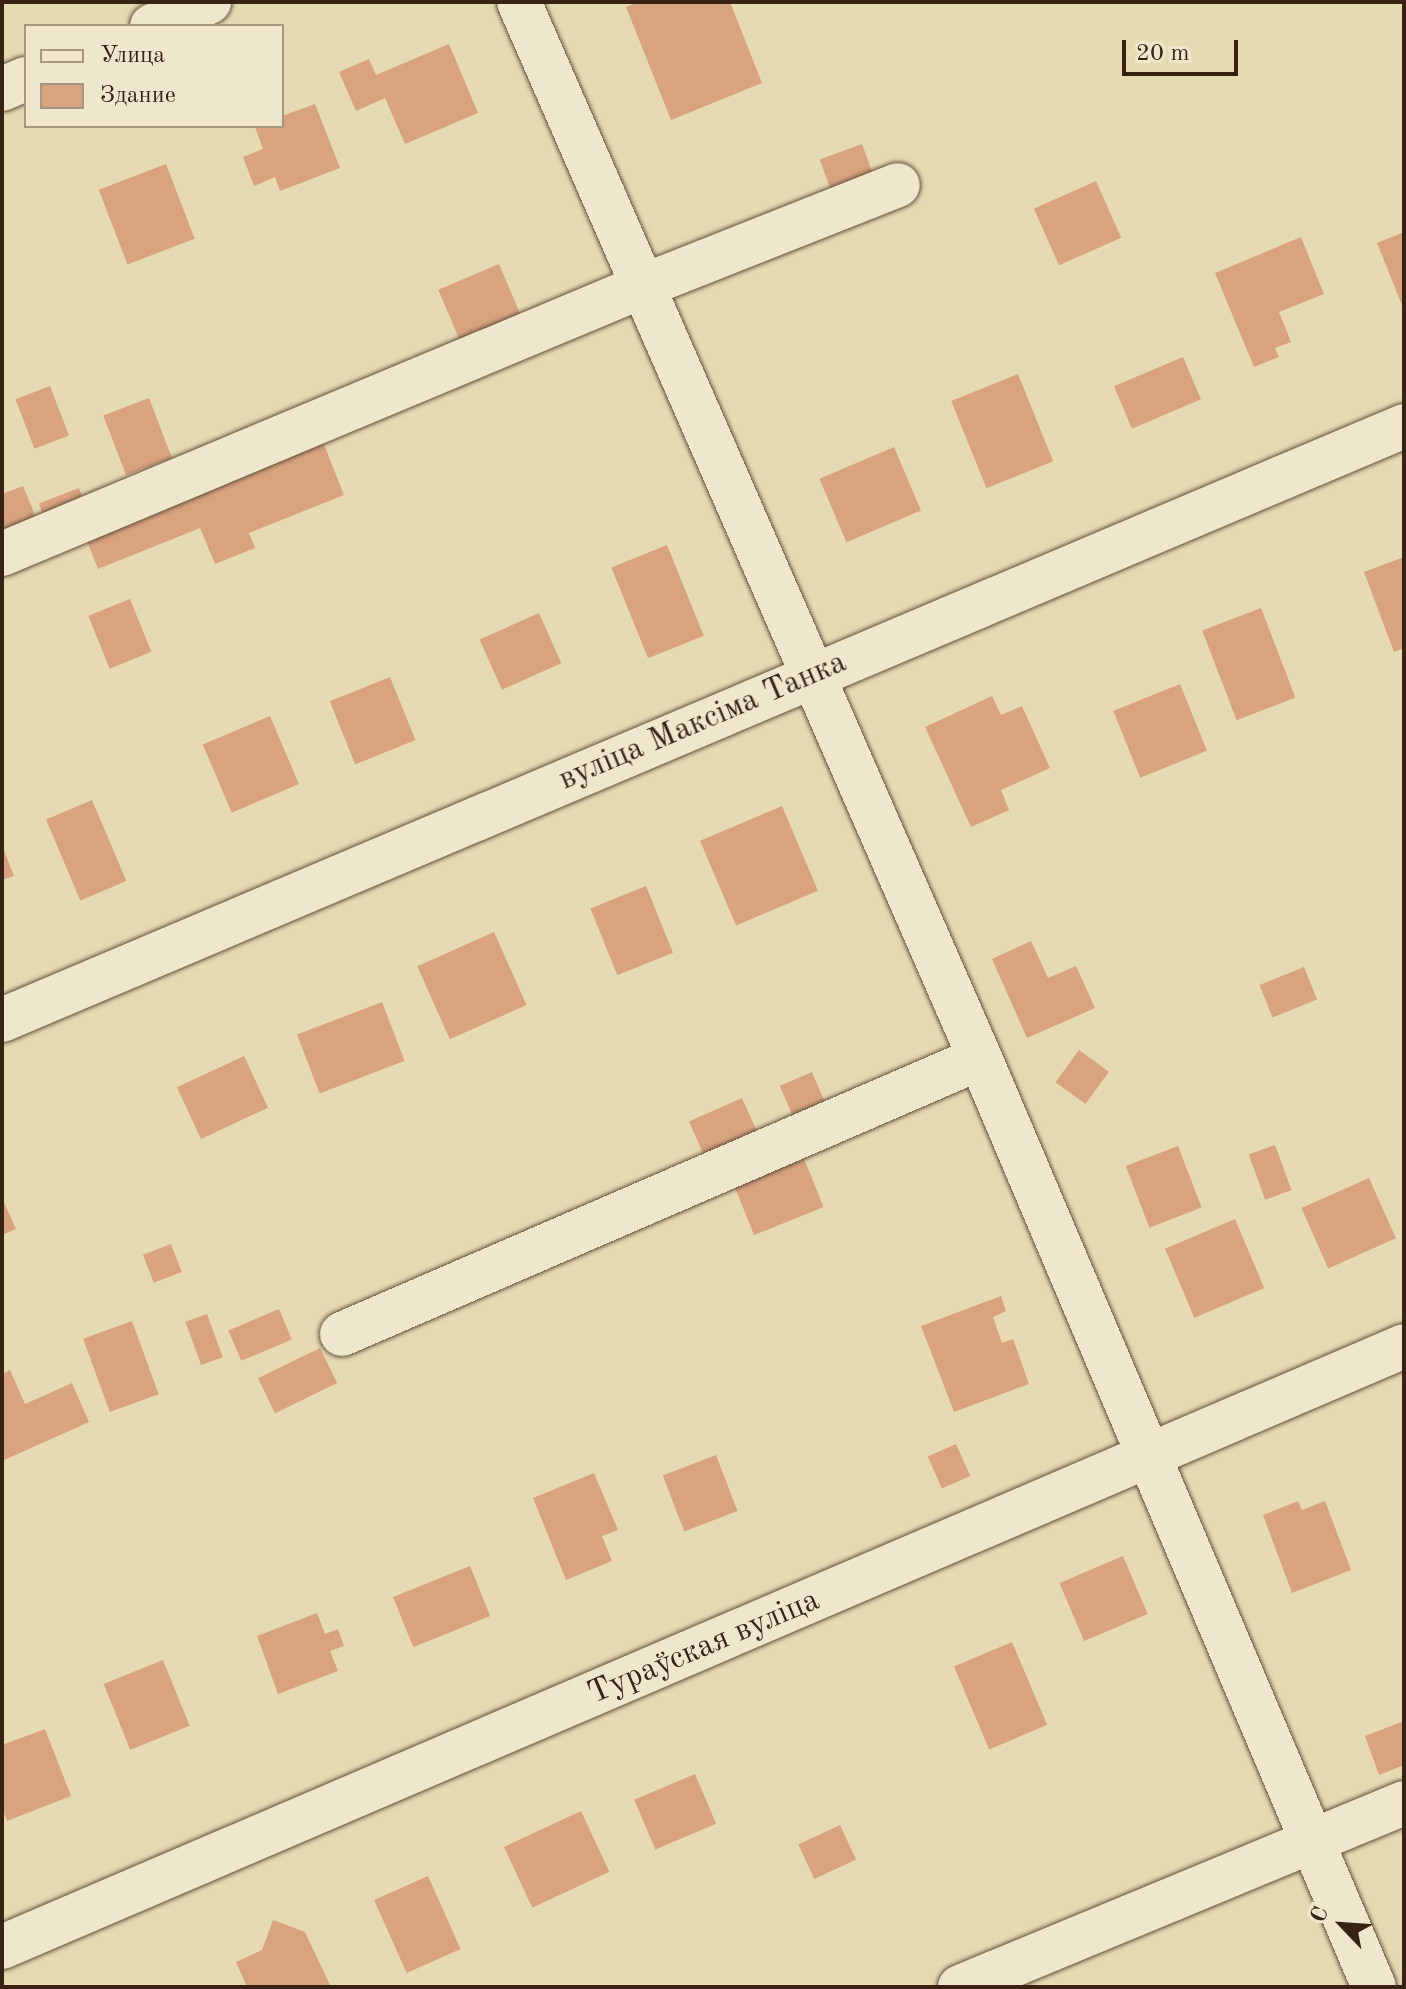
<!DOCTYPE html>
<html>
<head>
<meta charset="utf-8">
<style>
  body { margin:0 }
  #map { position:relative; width:1406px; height:1989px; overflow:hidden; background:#e6dab2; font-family:"Old Standard TT",serif }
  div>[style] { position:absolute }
  .building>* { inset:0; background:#d9a37f; transform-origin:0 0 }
  .roads { filter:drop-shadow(0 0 2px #63503b) drop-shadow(0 0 2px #63503b) }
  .minor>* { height:44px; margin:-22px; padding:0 22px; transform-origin:22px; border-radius:22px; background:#efe7cd }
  span { translate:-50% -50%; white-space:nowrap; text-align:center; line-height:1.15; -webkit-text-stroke:6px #efe7cd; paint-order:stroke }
  .street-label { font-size:32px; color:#372213 }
  .frame { position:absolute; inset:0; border:4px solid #372213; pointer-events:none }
  .legend { position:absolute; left:24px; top:24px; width:260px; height:104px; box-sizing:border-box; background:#efe7cd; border:2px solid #a59883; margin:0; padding:10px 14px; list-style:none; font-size:24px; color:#372213 }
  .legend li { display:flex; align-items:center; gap:16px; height:40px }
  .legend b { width:40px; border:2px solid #a59883 }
  .north { position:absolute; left:1302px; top:1885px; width:80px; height:80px; -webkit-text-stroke:6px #efe7cd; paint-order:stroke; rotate:295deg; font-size:22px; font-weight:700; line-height:32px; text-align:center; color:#372213 }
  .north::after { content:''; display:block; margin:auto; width:28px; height:36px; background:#372213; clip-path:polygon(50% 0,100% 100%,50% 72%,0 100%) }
  .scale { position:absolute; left:1122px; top:40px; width:116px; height:36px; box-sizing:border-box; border:4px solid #372213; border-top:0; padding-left:10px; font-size:24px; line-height:28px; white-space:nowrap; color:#372213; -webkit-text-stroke:6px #efe7cd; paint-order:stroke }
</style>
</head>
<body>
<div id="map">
  <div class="building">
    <div style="clip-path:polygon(638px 2px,730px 2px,762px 83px,671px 120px,626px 7px)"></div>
    <div style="clip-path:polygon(449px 44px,478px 113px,405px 144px,385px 98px,356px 111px,339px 72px,369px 59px,376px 75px)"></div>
    <div style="clip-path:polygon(315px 104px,340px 168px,280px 191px,275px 177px,254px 186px,243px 157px,263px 149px,255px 127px,282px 126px,282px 116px)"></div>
    <div style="left:862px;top:144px;width:33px;height:45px;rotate:70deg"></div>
    <div style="left:166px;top:164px;width:80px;height:72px;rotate:69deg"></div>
    <div style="left:1096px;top:181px;width:62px;height:68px;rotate:66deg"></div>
    <div style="clip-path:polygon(1404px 232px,1404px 310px,1377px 243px)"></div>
    <div style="clip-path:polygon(1301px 237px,1324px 294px,1279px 312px,1291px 342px,1275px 348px,1279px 357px,1254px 367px,1215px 273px)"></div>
    <div style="left:499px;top:264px;width:62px;height:66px;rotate:67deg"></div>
    <div style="left:1183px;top:357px;width:46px;height:75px;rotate:67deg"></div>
    <div style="left:1018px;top:374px;width:94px;height:72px;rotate:68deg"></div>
    <div style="left:50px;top:386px;width:53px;height:37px;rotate:69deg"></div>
    <div style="left:149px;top:398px;width:64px;height:49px;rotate:69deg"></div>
    <div style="clip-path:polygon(323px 442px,344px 495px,249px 533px,255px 548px,215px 564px,200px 528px,98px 569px,85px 536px)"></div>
    <div style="left:894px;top:447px;width:69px;height:81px;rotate:67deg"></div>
    <div style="clip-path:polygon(23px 486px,41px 529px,2px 544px,2px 494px)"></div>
    <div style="left:79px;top:488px;width:25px;height:43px;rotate:69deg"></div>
    <div style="left:667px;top:545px;width:98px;height:60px;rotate:68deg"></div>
    <div style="clip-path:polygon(1404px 557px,1404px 648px,1394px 652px,1364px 572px)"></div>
    <div style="left:130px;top:599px;width:57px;height:45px;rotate:68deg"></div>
    <div style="left:1261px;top:608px;width:96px;height:63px;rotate:69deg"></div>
    <div style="left:539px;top:613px;width:55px;height:65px;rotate:66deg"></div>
    <div style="left:390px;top:677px;width:68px;height:65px;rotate:68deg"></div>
    <div style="left:1180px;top:684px;width:72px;height:72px;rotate:68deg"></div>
    <div style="clip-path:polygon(992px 696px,1001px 715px,1022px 706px,1050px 768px,1001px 790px,1009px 810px,971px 827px,925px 727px)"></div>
    <div style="left:270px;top:716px;width:74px;height:73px;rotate:67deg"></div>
    <div style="left:92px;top:800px;width:88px;height:50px;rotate:67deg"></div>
    <div style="left:782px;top:806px;width:92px;height:89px;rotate:67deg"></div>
    <div style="clip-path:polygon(2px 845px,14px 876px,2px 880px)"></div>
    <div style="left:646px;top:886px;width:72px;height:60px;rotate:68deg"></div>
    <div style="left:494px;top:932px;width:80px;height:84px;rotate:66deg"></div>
    <div style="clip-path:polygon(1031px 941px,1048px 978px,1076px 966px,1095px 1008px,1027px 1038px,992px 959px)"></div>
    <div style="left:1304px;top:967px;width:35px;height:48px;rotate:68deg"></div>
    <div style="left:382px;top:1002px;width:63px;height:91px;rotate:69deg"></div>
    <div style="left:1079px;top:1050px;width:37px;height:40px;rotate:36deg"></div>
    <div style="left:244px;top:1056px;width:57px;height:74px;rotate:65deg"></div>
    <div style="left:812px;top:1072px;width:34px;height:35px;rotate:67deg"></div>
    <div style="left:742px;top:1098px;width:45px;height:58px;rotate:66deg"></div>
    <div style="left:1275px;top:1145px;width:48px;height:28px;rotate:70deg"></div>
    <div style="left:1178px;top:1146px;width:66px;height:56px;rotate:69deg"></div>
    <div style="left:803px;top:1156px;width:55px;height:75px;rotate:68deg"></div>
    <div style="left:1369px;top:1178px;width:66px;height:74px;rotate:66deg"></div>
    <div style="clip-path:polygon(2px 1198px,16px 1229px,2px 1235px)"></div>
    <div style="left:1235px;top:1219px;width:75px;height:76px;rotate:67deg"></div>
    <div style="left:171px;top:1244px;width:30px;height:30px;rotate:69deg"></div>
    <div style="clip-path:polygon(1001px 1296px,1006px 1311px,993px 1317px,1002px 1343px,1013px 1339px,1029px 1384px,954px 1412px,921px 1326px)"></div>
    <div style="left:279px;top:1309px;width:33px;height:55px;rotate:67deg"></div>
    <div style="left:207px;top:1314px;width:46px;height:23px;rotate:70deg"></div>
    <div style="left:132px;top:1321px;width:78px;height:52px;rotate:70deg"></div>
    <div style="left:320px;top:1348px;width:39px;height:69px;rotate:64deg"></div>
    <div style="clip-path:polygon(10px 1370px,25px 1404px,72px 1383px,89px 1422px,2px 1461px,2px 1374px)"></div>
    <div style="left:956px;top:1444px;width:35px;height:31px;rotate:66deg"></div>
    <div style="left:716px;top:1455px;width:60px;height:57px;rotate:69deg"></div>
    <div style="clip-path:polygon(594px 1473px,618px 1530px,602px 1536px,612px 1561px,566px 1580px,533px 1498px)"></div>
    <div style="clip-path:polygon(1298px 1501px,1302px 1510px,1325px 1501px,1351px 1570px,1292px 1593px,1263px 1515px)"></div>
    <div style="left:1123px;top:1556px;width:63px;height:69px;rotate:67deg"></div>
    <div style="left:470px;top:1566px;width:54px;height:83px;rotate:68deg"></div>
    <div style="clip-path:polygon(317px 1613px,325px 1634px,338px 1629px,344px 1646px,330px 1651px,338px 1671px,278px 1694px,257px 1636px)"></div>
    <div style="left:1012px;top:1642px;width:90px;height:63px;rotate:67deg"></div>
    <div style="left:163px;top:1660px;width:71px;height:64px;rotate:68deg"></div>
    <div style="clip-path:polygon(1404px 1721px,1404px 1765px,1379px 1775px,1365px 1736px)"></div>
    <div style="clip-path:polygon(45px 1729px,71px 1796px,7px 1821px,2px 1808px,2px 1745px)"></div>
    <div style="left:695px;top:1774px;width:54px;height:66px;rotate:67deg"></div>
    <div style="left:581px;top:1811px;width:67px;height:85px;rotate:65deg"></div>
    <div style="left:840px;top:1825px;width:38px;height:46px;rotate:65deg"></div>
    <div style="left:428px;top:1876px;width:80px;height:59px;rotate:66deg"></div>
    <div style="clip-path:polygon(273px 1920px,305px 1932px,331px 1987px,247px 1987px,236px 1962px,262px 1950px)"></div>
  </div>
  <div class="roads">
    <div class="minor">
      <div style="left:519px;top:2px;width:1152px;rotate:66.42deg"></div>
      <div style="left:980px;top:1058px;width:1009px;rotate:67.02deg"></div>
      <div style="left:152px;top:26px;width:62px;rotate:-22.8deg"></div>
      <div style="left:2px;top:89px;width:26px;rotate:-23deg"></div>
      <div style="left:2px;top:554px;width:695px;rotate:-22.69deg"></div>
      <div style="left:643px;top:286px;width:274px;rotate:-21.6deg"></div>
      <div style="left:2px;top:1020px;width:1523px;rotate:-22.96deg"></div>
      <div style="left:342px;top:1334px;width:695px;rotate:-23.39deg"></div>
      <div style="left:2px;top:1947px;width:1525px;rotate:-23.2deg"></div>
      <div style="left:960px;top:1987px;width:481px;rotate:-22.5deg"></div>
    </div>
  </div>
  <div class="street-label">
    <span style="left:703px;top:722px;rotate:-23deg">вуліца Максіма Танка</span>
    <span style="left:704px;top:1648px;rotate:-23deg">Тураўская вуліца</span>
  </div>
  <div class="frame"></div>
  <ul class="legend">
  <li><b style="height:10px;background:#efe7cd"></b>Улица</li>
  <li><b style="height:22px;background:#d9a37f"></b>Здание</li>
  </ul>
  <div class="north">С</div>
  <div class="scale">20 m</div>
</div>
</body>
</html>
